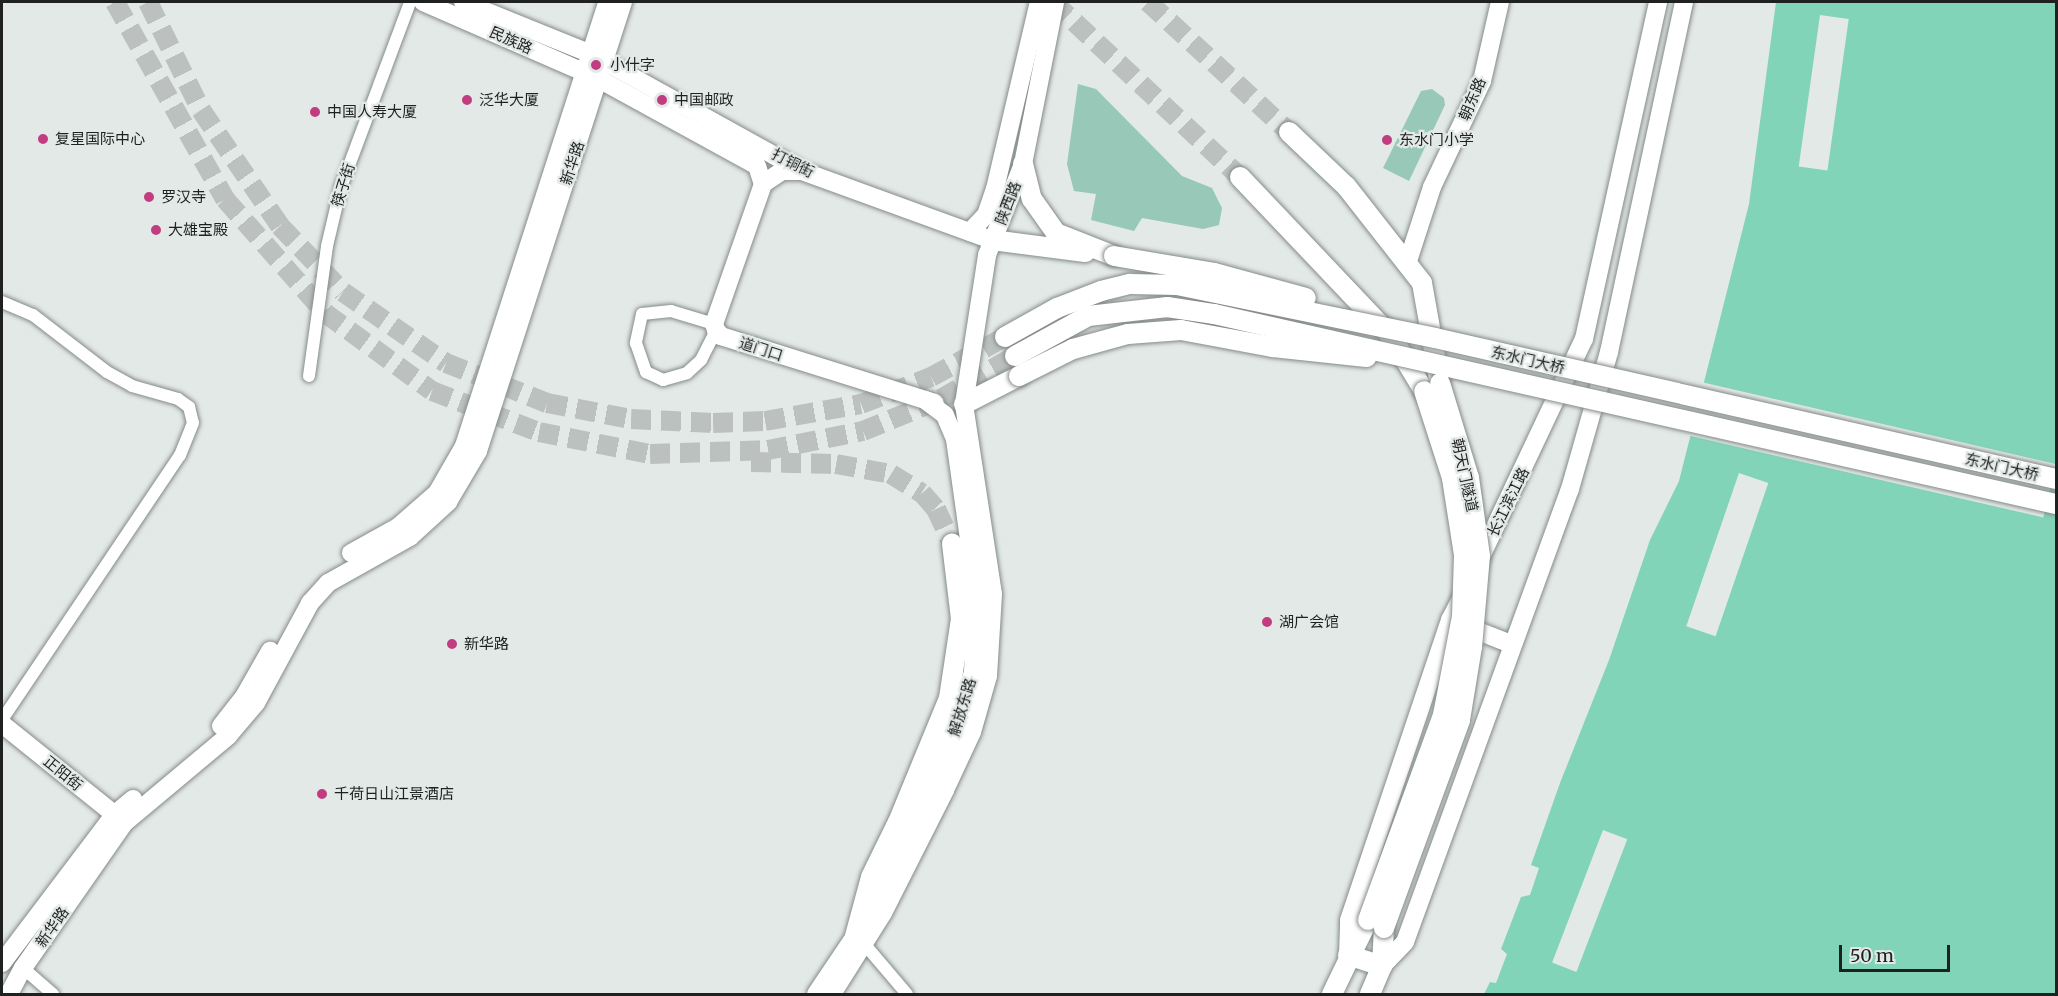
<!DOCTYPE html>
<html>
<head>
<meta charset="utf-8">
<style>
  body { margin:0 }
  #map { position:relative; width:2058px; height:996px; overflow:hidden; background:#e3e9e7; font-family:Merriweather,"Noto Sans SC",serif }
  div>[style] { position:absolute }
  .green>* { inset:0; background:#98c9b8 }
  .water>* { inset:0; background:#82d4b9 }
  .pier>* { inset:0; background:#e3e9e7; transform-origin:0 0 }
  .secondary-tunnel>* { height:18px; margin-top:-9px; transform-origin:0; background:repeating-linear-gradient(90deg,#bcc1bf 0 18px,transparent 0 27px) }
  .primary-tunnel>* { height:20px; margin-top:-10px; transform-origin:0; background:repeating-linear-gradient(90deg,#bcc1bf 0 20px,transparent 0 30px) }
  .roads { filter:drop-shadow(0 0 2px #848b88) drop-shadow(0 0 2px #848b88) }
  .street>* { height:12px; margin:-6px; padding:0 6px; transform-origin:6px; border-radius:6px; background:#fff }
  .secondary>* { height:18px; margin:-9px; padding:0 9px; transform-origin:9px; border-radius:9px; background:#fff }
  .primary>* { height:20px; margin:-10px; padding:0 10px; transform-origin:10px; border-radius:10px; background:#fff }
  .rail>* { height:4.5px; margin:-2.25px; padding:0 2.25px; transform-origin:2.25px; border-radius:2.25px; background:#444746 }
  .bridges { filter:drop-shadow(0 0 2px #848b88) drop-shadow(0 0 2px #848b88) }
  .primary-bridge>* { height:20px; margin:-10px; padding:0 10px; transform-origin:10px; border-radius:10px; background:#fff }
  .dots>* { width:16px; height:16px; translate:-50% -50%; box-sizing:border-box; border:3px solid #e3e9e7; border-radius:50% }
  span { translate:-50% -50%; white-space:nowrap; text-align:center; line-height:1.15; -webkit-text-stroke:4.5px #e3e9e7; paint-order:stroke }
  .street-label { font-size:15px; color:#1e2120 }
  .poi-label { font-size:15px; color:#1e2120 }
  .left { translate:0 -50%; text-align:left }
  .frame { position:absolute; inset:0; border:3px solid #1e2120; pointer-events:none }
  .scale { position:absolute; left:1839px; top:945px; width:111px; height:27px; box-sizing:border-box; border:3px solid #1e2120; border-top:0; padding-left:8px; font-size:18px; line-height:21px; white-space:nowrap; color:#1e2120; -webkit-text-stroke:4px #e3e9e7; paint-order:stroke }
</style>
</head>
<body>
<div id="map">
  <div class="green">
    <div style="clip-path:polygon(1078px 84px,1096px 89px,1182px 176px,1212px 188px,1222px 208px,1219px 225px,1203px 229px,1142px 218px,1134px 231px,1091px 220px,1096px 194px,1074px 191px,1067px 164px)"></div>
    <div style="clip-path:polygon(1432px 89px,1444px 98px,1445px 105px,1409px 181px,1383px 168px,1421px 91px)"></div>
  </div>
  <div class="water">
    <div style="clip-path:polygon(1776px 2px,2056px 2px,2056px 994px,1484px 994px,1490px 982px,1496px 983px,1507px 954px,1501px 949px,1521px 897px,1530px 895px,1539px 868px,1531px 865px,1560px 783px,1609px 660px,1650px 540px,1679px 481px,1749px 204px)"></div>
  </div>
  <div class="pier">
    <div style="left:1820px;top:15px;width:29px;height:153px;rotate:8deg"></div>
    <div style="left:1701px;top:382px;width:364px;height:55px;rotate:13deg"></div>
    <div style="left:1739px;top:473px;width:31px;height:162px;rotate:19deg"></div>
    <div style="left:1603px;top:830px;width:26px;height:142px;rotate:21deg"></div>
  </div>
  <div class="secondary-tunnel">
    <div style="left:113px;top:2px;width:7px;rotate:34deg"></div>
  </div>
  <div class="primary-tunnel">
    <div style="left:115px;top:2px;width:226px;rotate:60.8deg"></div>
    <div style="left:225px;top:199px;width:152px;rotate:48.7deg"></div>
    <div style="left:325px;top:313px;width:132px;rotate:36.1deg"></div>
    <div style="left:432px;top:391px;width:115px;rotate:21deg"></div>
    <div style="left:539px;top:432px;width:113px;rotate:11.2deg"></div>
    <div style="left:650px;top:454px;width:118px;rotate:-1.9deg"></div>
    <div style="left:768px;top:450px;width:97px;rotate:-11.3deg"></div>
    <div style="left:863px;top:431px;width:84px;rotate:-22.3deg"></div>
    <div style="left:941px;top:399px;width:86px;rotate:-30.2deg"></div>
    <div style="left:148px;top:2px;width:120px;rotate:63.9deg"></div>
    <div style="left:201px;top:110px;width:140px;rotate:55.7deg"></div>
    <div style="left:280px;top:226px;width:91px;rotate:46.3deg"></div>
    <div style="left:343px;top:292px;width:125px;rotate:34.6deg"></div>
    <div style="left:446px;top:363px;width:109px;rotate:21.6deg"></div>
    <div style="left:547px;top:403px;width:86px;rotate:10.8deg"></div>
    <div style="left:631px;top:419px;width:82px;rotate:2.8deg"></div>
    <div style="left:713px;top:423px;width:52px;rotate:-2.2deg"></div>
    <div style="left:765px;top:421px;width:97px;rotate:-10deg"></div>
    <div style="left:861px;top:404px;width:75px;rotate:-21.1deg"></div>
    <div style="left:931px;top:377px;width:84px;rotate:-28.4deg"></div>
    <div style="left:1053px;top:2px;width:256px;rotate:43.1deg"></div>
    <div style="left:1148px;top:2px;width:192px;rotate:42.7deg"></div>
    <div style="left:751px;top:462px;width:85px;rotate:1.3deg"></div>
    <div style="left:836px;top:464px;width:56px;rotate:10.3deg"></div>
    <div style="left:891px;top:474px;width:36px;rotate:32deg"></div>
    <div style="left:922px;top:493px;width:21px;rotate:49deg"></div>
    <div style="left:936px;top:509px;width:38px;rotate:65deg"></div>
  </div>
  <div class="roads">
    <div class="street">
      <div style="left:2px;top:302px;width:34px;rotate:23deg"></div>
      <div style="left:33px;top:315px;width:93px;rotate:37.6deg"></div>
      <div style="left:107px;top:372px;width:29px;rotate:29deg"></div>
      <div style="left:132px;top:386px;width:48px;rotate:15.8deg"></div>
      <div style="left:178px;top:399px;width:14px;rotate:36deg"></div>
      <div style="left:189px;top:407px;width:16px;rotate:76deg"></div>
      <div style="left:193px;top:423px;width:35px;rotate:112deg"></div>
      <div style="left:180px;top:455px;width:319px;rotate:123.9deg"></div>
      <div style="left:714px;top:324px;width:45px;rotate:-163.2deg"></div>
      <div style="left:671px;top:311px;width:29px;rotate:174deg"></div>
      <div style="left:642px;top:314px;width:30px;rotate:102deg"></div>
      <div style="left:636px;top:343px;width:31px;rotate:71deg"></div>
      <div style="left:646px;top:372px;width:19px;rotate:25deg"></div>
      <div style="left:663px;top:380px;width:25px;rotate:-16deg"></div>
      <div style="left:687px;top:373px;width:19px;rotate:-43deg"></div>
      <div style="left:701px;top:360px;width:34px;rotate:-63deg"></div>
      <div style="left:309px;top:376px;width:131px;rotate:-82.1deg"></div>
      <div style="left:327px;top:246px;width:61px;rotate:-76.7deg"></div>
      <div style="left:341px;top:187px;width:197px;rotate:-69.5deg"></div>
      <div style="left:861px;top:940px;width:71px;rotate:49.6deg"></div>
      <div style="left:23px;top:968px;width:40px;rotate:41deg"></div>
    </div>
    <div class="secondary">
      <div style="left:423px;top:2px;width:192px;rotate:23.6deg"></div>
      <div style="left:599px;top:79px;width:180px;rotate:28.8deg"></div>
      <div style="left:757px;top:166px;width:19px;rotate:72deg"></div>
      <div style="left:463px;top:2px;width:138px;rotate:22.1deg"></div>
      <div style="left:591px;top:54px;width:241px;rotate:29deg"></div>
      <div style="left:802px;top:171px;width:202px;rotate:20deg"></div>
      <div style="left:802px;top:171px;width:20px;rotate:180deg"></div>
      <div style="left:782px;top:171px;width:23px;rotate:146deg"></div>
      <div style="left:763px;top:184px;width:148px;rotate:109.3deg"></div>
      <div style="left:714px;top:324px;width:6px;rotate:72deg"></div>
      <div style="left:716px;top:330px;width:8px;rotate:50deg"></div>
      <div style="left:721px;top:336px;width:224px;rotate:17.4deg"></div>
      <div style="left:970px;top:232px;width:23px;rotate:-47deg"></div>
      <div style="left:986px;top:215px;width:28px;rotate:-71deg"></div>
      <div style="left:995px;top:189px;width:192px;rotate:-76.8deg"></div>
      <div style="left:1408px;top:261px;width:78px;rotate:-72deg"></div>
      <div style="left:1432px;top:187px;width:117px;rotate:-64.7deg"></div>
      <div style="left:1482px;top:81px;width:81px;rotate:-77.2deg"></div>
      <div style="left:351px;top:553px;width:54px;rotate:-29deg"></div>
      <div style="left:398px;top:527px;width:52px;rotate:-41.1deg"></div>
      <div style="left:437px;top:493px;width:54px;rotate:-60.1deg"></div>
      <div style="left:464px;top:446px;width:466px;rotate:-72.1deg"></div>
      <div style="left:1477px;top:565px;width:250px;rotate:-64.7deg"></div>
      <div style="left:1584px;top:339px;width:345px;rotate:-77.6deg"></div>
      <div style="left:1460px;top:624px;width:55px;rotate:21.4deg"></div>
      <div style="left:2px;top:724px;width:156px;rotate:38.8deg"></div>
      <div style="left:221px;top:726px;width:39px;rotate:-52deg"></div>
      <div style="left:245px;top:695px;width:51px;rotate:-60.4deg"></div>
      <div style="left:1348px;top:955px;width:35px;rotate:-88deg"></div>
      <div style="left:1349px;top:920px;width:317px;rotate:-71.4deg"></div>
      <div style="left:1450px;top:620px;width:28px;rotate:-63deg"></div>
      <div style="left:2px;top:963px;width:186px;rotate:-52.9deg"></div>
      <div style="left:114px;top:815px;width:25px;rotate:-40deg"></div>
      <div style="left:1382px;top:966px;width:33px;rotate:-46deg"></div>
      <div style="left:1405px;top:942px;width:482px;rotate:-70deg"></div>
      <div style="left:1570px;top:489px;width:142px;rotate:-74.1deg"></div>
      <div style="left:1609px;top:352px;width:358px;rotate:-77.9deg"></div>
      <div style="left:9px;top:994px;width:30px;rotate:-62deg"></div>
      <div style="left:23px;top:968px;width:177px;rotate:-55.1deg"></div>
      <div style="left:124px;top:823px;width:136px;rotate:-39.9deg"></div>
      <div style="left:228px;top:736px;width:43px;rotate:-49.7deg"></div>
      <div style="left:256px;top:703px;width:114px;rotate:-61.6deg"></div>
      <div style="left:310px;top:603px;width:27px;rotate:-48deg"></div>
      <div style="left:328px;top:583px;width:94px;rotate:-29.3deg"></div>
      <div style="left:410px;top:537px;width:52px;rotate:-42.6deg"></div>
      <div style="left:448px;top:502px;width:59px;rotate:-59.5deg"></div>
      <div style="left:478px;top:451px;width:472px;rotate:-72.1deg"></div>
      <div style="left:816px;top:994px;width:70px;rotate:-56.1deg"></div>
      <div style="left:855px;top:936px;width:169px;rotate:-63deg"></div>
      <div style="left:932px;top:785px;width:62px;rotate:-66.3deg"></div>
      <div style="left:957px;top:728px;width:58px;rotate:-74.1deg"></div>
      <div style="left:973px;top:672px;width:76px;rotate:-87deg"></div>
      <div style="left:977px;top:596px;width:159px;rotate:-98deg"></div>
      <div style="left:955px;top:439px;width:26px;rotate:-113deg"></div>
      <div style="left:945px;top:415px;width:25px;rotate:-143deg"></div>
      <div style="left:832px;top:994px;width:96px;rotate:-57.8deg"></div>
      <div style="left:883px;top:913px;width:138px;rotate:-63.2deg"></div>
      <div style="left:945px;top:790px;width:64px;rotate:-65deg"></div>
      <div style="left:972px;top:732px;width:58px;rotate:-74.1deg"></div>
      <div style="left:988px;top:676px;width:82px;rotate:-86.5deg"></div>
      <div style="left:993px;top:594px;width:192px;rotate:-98.7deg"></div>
      <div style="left:964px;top:404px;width:151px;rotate:-81.2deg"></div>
      <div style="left:987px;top:255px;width:98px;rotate:-68.4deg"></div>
      <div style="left:1023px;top:164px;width:165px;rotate:-78.8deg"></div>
    </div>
    <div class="primary">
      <div style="left:1289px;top:132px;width:79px;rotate:43.5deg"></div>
      <div style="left:1346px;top:186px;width:123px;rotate:51.9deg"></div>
      <div style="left:1422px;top:283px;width:97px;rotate:79.9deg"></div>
      <div style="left:1023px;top:164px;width:36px;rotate:76deg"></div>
      <div style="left:1032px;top:199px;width:42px;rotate:54.8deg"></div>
      <div style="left:1056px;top:233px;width:62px;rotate:21.6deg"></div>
      <div style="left:1240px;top:177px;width:219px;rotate:46.5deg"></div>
      <div style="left:1391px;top:336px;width:64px;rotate:59deg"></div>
      <div style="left:992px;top:240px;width:94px;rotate:7.4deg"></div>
      <div style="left:964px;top:404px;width:62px;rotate:-27deg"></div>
      <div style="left:855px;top:936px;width:61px;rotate:-74.8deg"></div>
      <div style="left:871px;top:877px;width:61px;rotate:-63.9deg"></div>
      <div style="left:898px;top:822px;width:134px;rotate:-67.6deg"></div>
      <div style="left:949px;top:698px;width:80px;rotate:-81.4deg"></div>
      <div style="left:961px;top:619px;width:76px;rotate:-96.8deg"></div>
      <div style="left:1348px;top:955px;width:36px;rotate:18deg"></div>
      <div style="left:1332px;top:994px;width:82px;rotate:-64.1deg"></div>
      <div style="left:1370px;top:994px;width:30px;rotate:-67deg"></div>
      <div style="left:1382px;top:966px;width:38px;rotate:-87deg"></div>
    </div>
  </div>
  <div class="rail">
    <div style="left:1455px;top:349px;width:616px;rotate:12.75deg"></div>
    <div style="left:1452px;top:362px;width:619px;rotate:12.69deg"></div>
  </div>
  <div class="bridges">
    <div class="primary-bridge">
      <div style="left:1114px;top:256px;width:101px;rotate:9.6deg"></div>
      <div style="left:1214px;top:273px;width:95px;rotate:15.2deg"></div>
      <div style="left:1005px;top:337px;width:60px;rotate:-29.1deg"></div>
      <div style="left:1057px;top:308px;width:47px;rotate:-21.1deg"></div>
      <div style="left:1101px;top:291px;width:30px;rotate:-14deg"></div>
      <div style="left:1130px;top:284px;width:47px;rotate:1.2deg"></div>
      <div style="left:1177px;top:285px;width:263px;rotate:11.6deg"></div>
      <div style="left:1435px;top:338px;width:637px;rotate:12.79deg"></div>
      <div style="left:1015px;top:356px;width:83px;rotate:-28.7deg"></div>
      <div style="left:1088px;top:316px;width:80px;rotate:-6.5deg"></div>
      <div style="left:1167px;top:307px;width:48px;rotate:8.5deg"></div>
      <div style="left:1214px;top:314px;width:863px;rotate:12.72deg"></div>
      <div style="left:1019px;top:376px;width:60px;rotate:-26.6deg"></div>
      <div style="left:1073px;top:349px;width:57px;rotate:-15.3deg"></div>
      <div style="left:1128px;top:334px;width:53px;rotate:-4.3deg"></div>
      <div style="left:1181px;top:330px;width:94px;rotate:10.5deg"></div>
      <div style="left:1273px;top:347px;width:94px;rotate:6.1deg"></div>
      <div style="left:1368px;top:920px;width:218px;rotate:-69.9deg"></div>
      <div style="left:1443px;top:715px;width:101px;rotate:-79.1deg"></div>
      <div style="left:1462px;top:616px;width:61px;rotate:-88.1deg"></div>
      <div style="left:1464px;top:555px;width:78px;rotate:-98.9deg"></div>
      <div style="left:1452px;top:478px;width:91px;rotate:-107.8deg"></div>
      <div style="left:1384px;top:928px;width:221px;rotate:-69.9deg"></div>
      <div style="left:1460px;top:720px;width:74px;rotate:-80.7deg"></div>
      <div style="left:1472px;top:647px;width:91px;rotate:-85deg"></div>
      <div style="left:1480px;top:556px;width:79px;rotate:-98deg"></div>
      <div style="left:1469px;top:478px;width:99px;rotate:-107deg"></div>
    </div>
  </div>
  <div class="dots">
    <div style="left:596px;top:65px;background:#c13c81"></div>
    <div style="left:467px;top:100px;background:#c13c81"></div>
    <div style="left:662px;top:100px;background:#c13c81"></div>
    <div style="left:315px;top:112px;background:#c13c81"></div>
    <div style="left:43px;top:139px;background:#c13c81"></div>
    <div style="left:1387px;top:140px;background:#c13c81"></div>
    <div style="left:149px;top:197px;background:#c13c81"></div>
    <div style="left:156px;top:230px;background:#c13c81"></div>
    <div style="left:1267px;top:622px;background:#c13c81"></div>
    <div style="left:452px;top:644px;background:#c13c81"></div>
    <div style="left:322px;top:794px;background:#c13c81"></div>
  </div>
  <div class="street-label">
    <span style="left:511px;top:40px;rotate:24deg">民族路</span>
    <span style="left:1472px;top:99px;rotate:-67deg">朝东路</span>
    <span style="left:572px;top:163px;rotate:-72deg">新华路</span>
    <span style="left:793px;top:163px;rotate:27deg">打铜街</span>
    <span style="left:343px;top:185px;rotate:-73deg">筷子街</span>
    <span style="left:1008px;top:203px;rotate:-69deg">陕西路</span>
    <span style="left:761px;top:349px;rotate:18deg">道门口</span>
    <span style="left:1528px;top:360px;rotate:13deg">东水门大桥</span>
    <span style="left:2002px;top:467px;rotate:13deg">东水门大桥</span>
    <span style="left:1465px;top:475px;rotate:78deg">朝天门隧道</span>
    <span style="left:1508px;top:502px;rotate:-64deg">长江滨江路</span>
    <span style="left:962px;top:707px;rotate:-73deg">解放东路</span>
    <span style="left:63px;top:773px;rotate:39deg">正阳街</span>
    <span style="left:52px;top:927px;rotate:-55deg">新华路</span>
  </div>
  <div class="poi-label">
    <span class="left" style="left:610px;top:65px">小什字</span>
    <span class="left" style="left:479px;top:100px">泛华大厦</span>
    <span class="left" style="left:674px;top:100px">中国邮政</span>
    <span class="left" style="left:327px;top:112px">中国人寿大厦</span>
    <span class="left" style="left:55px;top:139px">复星国际中心</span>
    <span class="left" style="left:1399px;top:140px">东水门小学</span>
    <span class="left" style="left:161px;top:197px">罗汉寺</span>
    <span class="left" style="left:168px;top:230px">大雄宝殿</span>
    <span class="left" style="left:1279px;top:622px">湖广会馆</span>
    <span class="left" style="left:464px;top:644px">新华路</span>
    <span class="left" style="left:334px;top:794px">千荷日山江景酒店</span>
  </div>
  <div class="frame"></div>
  <div class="scale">50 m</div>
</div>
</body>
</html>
